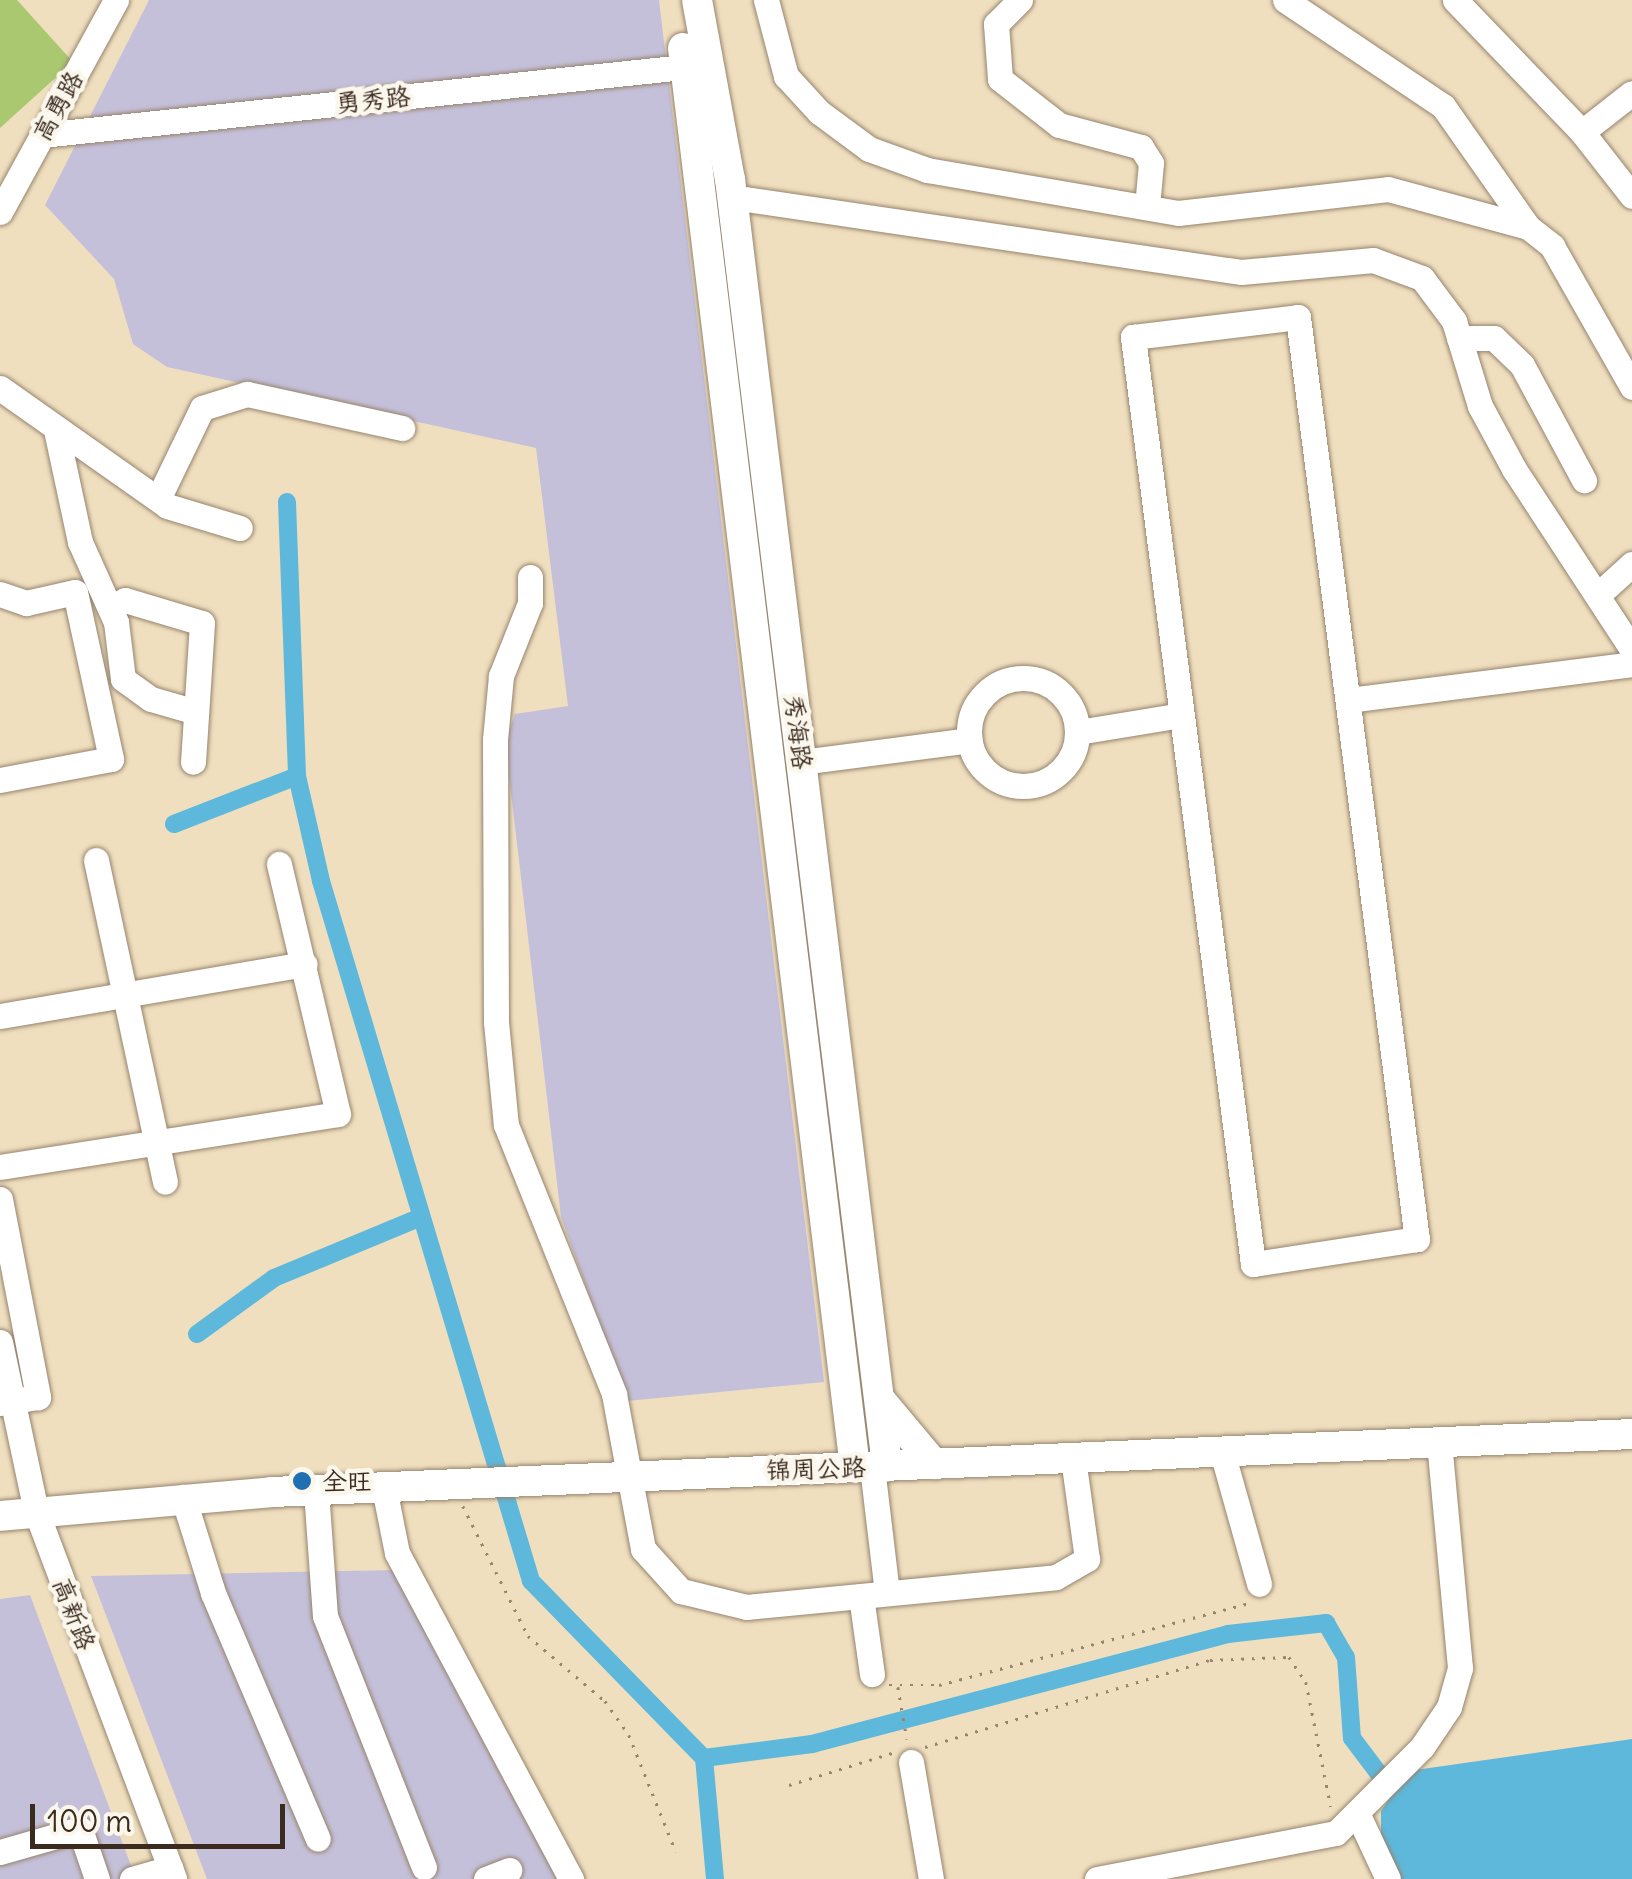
<!DOCTYPE html>
<html>
<head>
<meta charset="utf-8">
<style>
  body { margin:0 }
  #map { position:relative; width:1632px; height:1879px; overflow:hidden; background:#f0dfbf; font-family:Delius,"LXGW WenKai TC",sans-serif }
  div>[style] { position:absolute }
  .industrial>* { inset:0; background:#c5c0da }
  .green>* { inset:0; background:#a9c870 }
  .water>* { inset:0; background:#5eb8db }
  .canal>* { height:18px; margin:-9px; padding:0 9px; transform-origin:9px; border-radius:9px; background:#5eb8db }
  .path>* { height:2.5px; margin-top:-1.25px; transform-origin:0; background:repeating-linear-gradient(90deg,#96846e 0 2.5px,transparent 0 10.5px) }
  .roads { filter:drop-shadow(0 0 2px #96846e) drop-shadow(0 0 2px #96846e) }
  .minor>* { height:25px; margin:-12.5px; padding:0 12.5px; transform-origin:12.5px; border-radius:12.5px; background:#fff }
  .minor>.ring { margin:-12.5px; padding:0; box-sizing:content-box; background:none; border:25px solid #fff; border-radius:50% }
  .major>* { height:30px; margin:-15px; padding:0 15px; transform-origin:15px; border-radius:15px; background:#fff }
  .dots>* { width:28px; height:28px; translate:-50% -50%; box-sizing:border-box; border:5px solid #fbf7ec; border-radius:50% }
  span { translate:-50% -50%; white-space:nowrap; text-align:center; line-height:1.15; -webkit-text-stroke:9px #fbf7ec; paint-order:stroke }
  .street-label { font-size:25px; color:#3b2a1e }
  .poi-label { font-size:25px; color:#3b2a1e }
  .left { translate:0 -50%; text-align:left }
  .scale { position:absolute; left:30px; top:1804px; width:255px; height:45px; box-sizing:border-box; border:5px solid #3b2a1e; border-top:0; padding-left:12px; font-size:30px; line-height:35px; white-space:nowrap; color:#3b2a1e; -webkit-text-stroke:8px #fbf7ec; paint-order:stroke }
</style>
</head>
<body>
<div id="map">
  <div class="industrial">
    <div style="clip-path:polygon(149px 0,659px 0,824px 1382px,627px 1401px,561px 1217px,505px 742px,515px 714px,568px 706px,536px 448px,167px 367px,133px 344px,114px 279px,45px 205px)"></div>
    <div style="clip-path:polygon(397px 1570px,560px 1879px,207px 1879px,91px 1576px)"></div>
    <div style="clip-path:polygon(30px 1595px,136px 1879px,0 1879px,0 1599px)"></div>
  </div>
  <div class="green">
    <div style="clip-path:polygon(0 0,17px 0,73px 62px,0 128px)"></div>
  </div>
  <div class="water">
    <div style="clip-path:polygon(1632px 1739px,1632px 1879px,1397px 1879px,1381px 1844px,1381px 1811px,1408px 1771px)"></div>
  </div>
  <div class="canal">
    <div style="left:287px;top:502px;width:274px;rotate:87.9deg"></div>
    <div style="left:297px;top:776px;width:108px;rotate:77.1deg"></div>
    <div style="left:321px;top:881px;width:731px;rotate:73.3deg"></div>
    <div style="left:531px;top:1581px;width:248px;rotate:45.7deg"></div>
    <div style="left:704px;top:1758px;width:121px;rotate:84.8deg"></div>
    <div style="left:174px;top:824px;width:132px;rotate:-21.3deg"></div>
    <div style="left:197px;top:1334px;width:95px;rotate:-36deg"></div>
    <div style="left:274px;top:1278px;width:157px;rotate:-22.5deg"></div>
    <div style="left:704px;top:1758px;width:109px;rotate:-7.4deg"></div>
    <div style="left:812px;top:1744px;width:430px;rotate:-14.8deg"></div>
    <div style="left:1228px;top:1634px;width:99px;rotate:-6.4deg"></div>
    <div style="left:1326px;top:1623px;width:39px;rotate:60deg"></div>
    <div style="left:1346px;top:1657px;width:81px;rotate:85.8deg"></div>
    <div style="left:1352px;top:1738px;width:66px;rotate:53deg"></div>
  </div>
  <div class="path">
    <div style="left:463px;top:1506px;width:145px;rotate:63.4deg"></div>
    <div style="left:528px;top:1636px;width:101px;rotate:40.2deg"></div>
    <div style="left:605px;top:1701px;width:42px;rotate:54.8deg"></div>
    <div style="left:629px;top:1735px;width:126px;rotate:68.1deg"></div>
    <div style="left:889px;top:1685px;width:50px"></div>
    <div style="left:939px;top:1685px;width:321px;rotate:-14.8deg"></div>
    <div style="left:898px;top:1687px;width:53px;rotate:80.2deg"></div>
    <div style="left:925px;top:1747px;width:298px;rotate:-17deg"></div>
    <div style="left:1210px;top:1660px;width:79px;rotate:-2.2deg"></div>
    <div style="left:1289px;top:1657px;width:30px;rotate:56deg"></div>
    <div style="left:1306px;top:1682px;width:127px;rotate:78.7deg"></div>
    <div style="left:789px;top:1785px;width:111px;rotate:-17.3deg"></div>
  </div>
  <div class="roads">
    <div class="minor">
      <div style="left:766px;top:0;width:79px;rotate:75.3deg"></div>
      <div style="left:786px;top:76px;width:49px;rotate:47.5deg"></div>
      <div style="left:819px;top:112px;width:62px;rotate:36.5deg"></div>
      <div style="left:869px;top:149px;width:62px;rotate:19.9deg"></div>
      <div style="left:927px;top:170px;width:255px;rotate:9.7deg"></div>
      <div style="left:1178px;top:213px;width:211px;rotate:-6.5deg"></div>
      <div style="left:1388px;top:189px;width:145px;rotate:15.2deg"></div>
      <div style="left:1528px;top:227px;width:31px;rotate:38deg"></div>
      <div style="left:1552px;top:246px;width:162px;rotate:60.4deg"></div>
      <div style="left:1020px;top:0;width:34px;rotate:135deg"></div>
      <div style="left:996px;top:24px;width:55px;rotate:85.8deg"></div>
      <div style="left:1000px;top:79px;width:75px;rotate:37.9deg"></div>
      <div style="left:1059px;top:125px;width:85px;rotate:15deg"></div>
      <div style="left:1141px;top:147px;width:19px;rotate:58deg"></div>
      <div style="left:1151px;top:163px;width:44px;rotate:95.2deg"></div>
      <div style="left:1285px;top:0;width:190px;rotate:33.9deg"></div>
      <div style="left:1443px;top:106px;width:148px;rotate:54.9deg"></div>
      <div style="left:1455px;top:0;width:183px;rotate:46.1deg"></div>
      <div style="left:1582px;top:132px;width:63px;rotate:-38deg"></div>
      <div style="left:1582px;top:132px;width:81px;rotate:52deg"></div>
      <div style="left:42px;top:135px;width:665px;rotate:-6.05deg"></div>
      <div style="left:732px;top:197px;width:514px;rotate:8.38deg"></div>
      <div style="left:1241px;top:272px;width:133px;rotate:-5.2deg"></div>
      <div style="left:1373px;top:260px;width:52px;rotate:20.2deg"></div>
      <div style="left:1422px;top:278px;width:54px;rotate:53.3deg"></div>
      <div style="left:1454px;top:321px;width:89px;rotate:73deg"></div>
      <div style="left:1480px;top:406px;width:72px;rotate:61.6deg"></div>
      <div style="left:1514px;top:469px;width:215px;rotate:56.8deg"></div>
      <div style="left:0;top:212px;width:242px;rotate:-61.3deg"></div>
      <div style="left:1298px;top:317px;width:930px;rotate:82.65deg"></div>
      <div style="left:1417px;top:1239px;width:166px;rotate:171.3deg"></div>
      <div style="left:1253px;top:1264px;width:935px;rotate:-97.38deg"></div>
      <div style="left:1133px;top:337px;width:166px;rotate:-6.9deg"></div>
      <div style="left:1459px;top:338px;width:35px"></div>
      <div style="left:1494px;top:338px;width:39px;rotate:44deg"></div>
      <div style="left:1522px;top:365px;width:131px;rotate:61.7deg"></div>
      <div style="left:0;top:388px;width:204px;rotate:35.2deg"></div>
      <div style="left:167px;top:506px;width:76px;rotate:16.8deg"></div>
      <div style="left:56px;top:430px;width:115px;rotate:77.9deg"></div>
      <div style="left:80px;top:542px;width:88px;rotate:65.8deg"></div>
      <div style="left:116px;top:622px;width:57px;rotate:83deg"></div>
      <div style="left:123px;top:679px;width:34px;rotate:36deg"></div>
      <div style="left:151px;top:699px;width:47px;rotate:16.1deg"></div>
      <div style="left:158px;top:499px;width:101px;rotate:-64.2deg"></div>
      <div style="left:202px;top:408px;width:47px;rotate:-17.3deg"></div>
      <div style="left:247px;top:394px;width:159px;rotate:12.4deg"></div>
      <div style="left:530px;top:577px;width:26px;rotate:90deg"></div>
      <div style="left:530px;top:603px;width:79px;rotate:111.7deg"></div>
      <div style="left:501px;top:676px;width:64px;rotate:95.4deg"></div>
      <div style="left:495px;top:740px;width:282px;rotate:89.8deg"></div>
      <div style="left:496px;top:1022px;width:103px;rotate:84.5deg"></div>
      <div style="left:506px;top:1125px;width:290px;rotate:68.1deg"></div>
      <div style="left:614px;top:1394px;width:158px;rotate:79.4deg"></div>
      <div style="left:643px;top:1549px;width:57px;rotate:47.9deg"></div>
      <div style="left:681px;top:1591px;width:67px;rotate:13.8deg"></div>
      <div style="left:746px;top:1607px;width:311px;rotate:-5.5deg"></div>
      <div style="left:1056px;top:1577px;width:36px;rotate:-30deg"></div>
      <div style="left:1087px;top:1559px;width:102px;rotate:-97.9deg"></div>
      <div style="left:1600px;top:593px;width:43px;rotate:-42.2deg"></div>
      <div style="left:0;top:594px;width:28px;rotate:19deg"></div>
      <div style="left:26px;top:603px;width:50px;rotate:-12.7deg"></div>
      <div style="left:75px;top:592px;width:171px;rotate:77.8deg"></div>
      <div style="left:111px;top:759px;width:113px;rotate:169.3deg"></div>
      <div style="left:111px;top:608px;width:16px;rotate:-30deg"></div>
      <div style="left:125px;top:600px;width:80px;rotate:16.6deg"></div>
      <div style="left:202px;top:623px;width:139px;rotate:93.7deg"></div>
      <div class="ring" style="left:969px;top:678px;width:83px;height:83px"></div>
      <div style="left:1348px;top:700px;width:286px;rotate:-7.2deg"></div>
      <div style="left:1078px;top:732px;width:105px;rotate:-9.3deg"></div>
      <div style="left:801px;top:762px;width:170px;rotate:-7.4deg"></div>
      <div style="left:96px;top:860px;width:329px;rotate:77.9deg"></div>
      <div style="left:0;top:1016px;width:309px;rotate:-9.7deg"></div>
      <div style="left:0;top:1167px;width:342px;rotate:-8.9deg"></div>
      <div style="left:338px;top:1114px;width:257px;rotate:-103.3deg"></div>
      <div style="left:0;top:1199px;width:202px;rotate:79.1deg"></div>
      <div style="left:38px;top:1397px;width:38px;rotate:171deg"></div>
      <div style="left:0;top:1342px;width:173px;rotate:78deg"></div>
      <div style="left:36px;top:1511px;width:393px;rotate:69.4deg"></div>
      <div style="left:1222px;top:1452px;width:137px;rotate:74.3deg"></div>
      <div style="left:872px;top:1467px;width:127px;rotate:83.2deg"></div>
      <div style="left:384px;top:1488px;width:66px;rotate:78.7deg"></div>
      <div style="left:397px;top:1553px;width:370px;rotate:61.9deg"></div>
      <div style="left:316px;top:1491px;width:125px;rotate:85.9deg"></div>
      <div style="left:325px;top:1616px;width:270px;rotate:68.5deg"></div>
      <div style="left:183px;top:1497px;width:101px;rotate:72.6deg"></div>
      <div style="left:213px;top:1593px;width:267px;rotate:66.9deg"></div>
      <div style="left:861px;top:1596px;width:79px;rotate:82deg"></div>
      <div style="left:911px;top:1762px;width:119px;rotate:80.3deg"></div>
      <div style="left:1359px;top:1817px;width:68px;rotate:64.9deg"></div>
      <div style="left:0;top:1852px;width:83px;rotate:-16deg"></div>
      <div style="left:80px;top:1829px;width:53px;rotate:71.2deg"></div>
      <div style="left:132px;top:1879px;width:40px;rotate:-16deg"></div>
      <div style="left:486px;top:1879px;width:25px;rotate:-21deg"></div>
      <div style="left:1097px;top:1879px;width:243px;rotate:-10.9deg"></div>
      <div style="left:1336px;top:1833px;width:122px;rotate:-45deg"></div>
      <div style="left:1422px;top:1747px;width:48px;rotate:-56deg"></div>
      <div style="left:1449px;top:1707px;width:41px;rotate:-74.2deg"></div>
      <div style="left:1460px;top:1668px;width:226px;rotate:-95.3deg"></div>
    </div>
    <div class="major">
      <div style="left:697px;top:0;width:182px;rotate:79.6deg"></div>
      <div style="left:730px;top:179px;width:1297px;rotate:83.04deg"></div>
      <div style="left:683px;top:48px;width:1430px;rotate:83.09deg"></div>
      <div style="left:882px;top:1402px;width:81px;rotate:50deg"></div>
      <div style="left:0;top:1516px;width:273px;rotate:-5deg"></div>
      <div style="left:272px;top:1492px;width:1361px;rotate:-2.44deg"></div>
    </div>
  </div>
  <div class="dots">
    <div style="left:302px;top:1481px;background:#1f6fb2"></div>
  </div>
  <div class="street-label">
    <span style="left:373px;top:100px;rotate:-6deg">勇秀路</span>
    <span style="left:58px;top:106px;rotate:-61deg">高勇路</span>
    <span style="left:798px;top:732px;rotate:83deg">秀海路</span>
    <span style="left:816px;top:1469px;rotate:-2deg">锦周公路</span>
    <span style="left:74px;top:1614px;rotate:69deg">高新路</span>
  </div>
  <div class="poi-label">
    <span class="left" style="left:322px;top:1481px">全旺</span>
  </div>
  <div class="scale">100 m</div>
</div>
</body>
</html>
